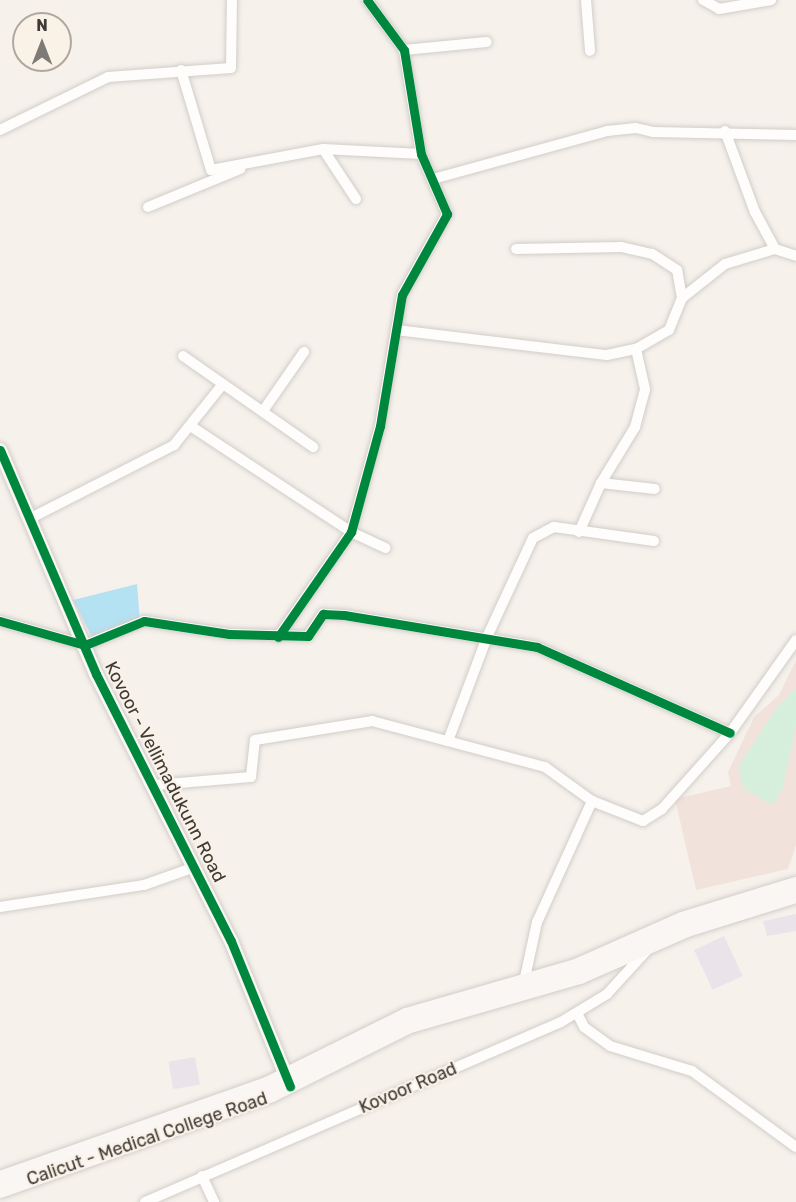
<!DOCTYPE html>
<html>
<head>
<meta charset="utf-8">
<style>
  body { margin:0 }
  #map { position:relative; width:796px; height:1202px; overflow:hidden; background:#f6f1eb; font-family:Rubik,sans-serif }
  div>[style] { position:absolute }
  .education>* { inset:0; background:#f2e2dc }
  .green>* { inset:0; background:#d6efdc }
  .water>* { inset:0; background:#b4e2f3 }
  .building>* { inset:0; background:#eae3ea; transform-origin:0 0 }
  .roads { filter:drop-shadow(0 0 2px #d1cdc9) drop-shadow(0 0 2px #d1cdc9) }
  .street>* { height:10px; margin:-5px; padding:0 5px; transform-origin:5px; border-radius:5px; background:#fefdfc }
  .secondary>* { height:14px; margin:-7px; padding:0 7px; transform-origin:7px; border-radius:7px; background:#faf6f4 }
  .cycleway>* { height:9px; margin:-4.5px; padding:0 4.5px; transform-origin:4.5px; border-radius:4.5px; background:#00873e }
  span { translate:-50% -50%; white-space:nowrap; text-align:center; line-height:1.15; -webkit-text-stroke:4.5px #faf1e7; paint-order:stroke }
  .street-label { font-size:18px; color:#3e3b37 }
  .north { position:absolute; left:12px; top:12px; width:60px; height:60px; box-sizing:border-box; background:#faf1e7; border:2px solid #afa8a1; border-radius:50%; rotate:0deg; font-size:16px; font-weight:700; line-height:24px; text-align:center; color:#3e3b37 }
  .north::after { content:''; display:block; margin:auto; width:21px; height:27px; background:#7e7b76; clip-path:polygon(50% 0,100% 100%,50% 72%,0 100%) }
</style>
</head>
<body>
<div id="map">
  <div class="education">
    <div style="clip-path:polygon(796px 660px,796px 845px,788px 869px,696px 890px,675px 799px,731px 786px,728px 772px,754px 717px,779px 695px)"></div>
  </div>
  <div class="green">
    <div style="clip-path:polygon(796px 688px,796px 725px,783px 787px,773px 805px,744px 789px,738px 767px,775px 710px)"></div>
  </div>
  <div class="water">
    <div style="clip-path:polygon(137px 584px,140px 622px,95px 643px,73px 600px)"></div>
  </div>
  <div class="building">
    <div style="clip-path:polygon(796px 914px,796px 931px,767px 936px,763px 921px)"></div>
    <div style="left:724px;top:936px;width:44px;height:33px;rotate:65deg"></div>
    <div style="left:195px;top:1057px;width:28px;height:27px;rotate:80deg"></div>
  </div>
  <div class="roads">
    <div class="street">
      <div style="left:586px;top:0;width:51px;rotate:85.5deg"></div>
      <div style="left:703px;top:0;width:18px;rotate:29deg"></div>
      <div style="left:719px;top:9px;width:53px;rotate:-9.8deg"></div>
      <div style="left:404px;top:50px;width:83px;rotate:-5.5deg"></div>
      <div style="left:181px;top:70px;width:104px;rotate:73.3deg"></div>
      <div style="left:211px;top:170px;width:114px;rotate:-10.6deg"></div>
      <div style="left:323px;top:149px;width:60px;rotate:56.6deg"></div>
      <div style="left:0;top:130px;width:120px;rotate:-26.1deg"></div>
      <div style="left:108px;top:77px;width:123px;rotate:-4.2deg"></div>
      <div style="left:231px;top:68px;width:68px;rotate:-89.2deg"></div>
      <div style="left:725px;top:131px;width:86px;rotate:69.7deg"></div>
      <div style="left:755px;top:212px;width:42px;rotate:61.6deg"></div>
      <div style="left:323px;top:149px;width:98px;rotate:2.9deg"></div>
      <div style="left:433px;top:179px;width:180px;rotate:-15.4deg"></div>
      <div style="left:607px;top:131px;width:29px;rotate:-6deg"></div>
      <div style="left:636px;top:128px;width:17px;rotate:13deg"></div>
      <div style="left:653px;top:132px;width:143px;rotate:1.2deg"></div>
      <div style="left:148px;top:207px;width:100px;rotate:-22.4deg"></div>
      <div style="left:682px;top:298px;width:55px;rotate:-38.3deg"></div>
      <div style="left:725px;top:264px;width:52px;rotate:-16.7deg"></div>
      <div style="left:775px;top:249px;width:22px;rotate:18deg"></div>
      <div style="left:396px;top:330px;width:212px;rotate:6.8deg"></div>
      <div style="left:607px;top:355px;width:30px;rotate:-12deg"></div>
      <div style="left:636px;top:349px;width:38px;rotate:-30deg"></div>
      <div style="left:669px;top:330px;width:35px;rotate:-68deg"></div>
      <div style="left:682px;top:298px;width:28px;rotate:-100deg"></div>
      <div style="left:677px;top:270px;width:30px;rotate:-147deg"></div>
      <div style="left:652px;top:254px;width:32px;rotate:-167deg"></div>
      <div style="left:621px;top:247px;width:105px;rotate:178.9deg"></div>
      <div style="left:183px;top:356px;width:159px;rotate:35deg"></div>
      <div style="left:263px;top:411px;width:72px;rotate:-55.2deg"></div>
      <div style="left:192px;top:427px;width:191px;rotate:33.4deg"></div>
      <div style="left:351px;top:532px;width:38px;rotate:25deg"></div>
      <div style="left:601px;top:483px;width:54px;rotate:6.3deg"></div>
      <div style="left:31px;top:518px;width:161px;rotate:-27deg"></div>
      <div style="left:174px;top:445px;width:77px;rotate:-51.3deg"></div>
      <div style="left:579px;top:532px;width:54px;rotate:-65.8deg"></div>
      <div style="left:601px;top:483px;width:66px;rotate:-58.7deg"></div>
      <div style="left:635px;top:427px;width:39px;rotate:-75deg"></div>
      <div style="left:645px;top:389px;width:41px;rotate:-102.7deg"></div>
      <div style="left:0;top:621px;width:88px;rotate:15.8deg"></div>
      <div style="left:85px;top:645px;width:64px;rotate:-22.1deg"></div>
      <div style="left:144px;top:621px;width:86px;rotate:8.7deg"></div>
      <div style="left:229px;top:634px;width:79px;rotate:1.5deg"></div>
      <div style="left:308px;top:636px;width:27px;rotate:-56deg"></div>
      <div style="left:323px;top:614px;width:21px;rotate:3deg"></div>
      <div style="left:344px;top:615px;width:196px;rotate:9.4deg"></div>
      <div style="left:537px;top:647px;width:211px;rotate:24deg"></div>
      <div style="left:278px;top:637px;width:128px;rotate:-55.2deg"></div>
      <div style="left:351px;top:532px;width:110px;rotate:-74.7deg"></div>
      <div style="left:380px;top:426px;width:133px;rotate:-80.5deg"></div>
      <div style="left:402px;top:295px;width:93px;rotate:-60.9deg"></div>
      <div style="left:447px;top:214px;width:65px;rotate:-113.4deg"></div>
      <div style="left:421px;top:154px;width:105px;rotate:-99.3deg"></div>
      <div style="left:404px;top:50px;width:62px;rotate:-126.5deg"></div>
      <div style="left:448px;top:741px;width:111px;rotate:-69.4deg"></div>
      <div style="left:487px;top:637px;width:109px;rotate:-65.1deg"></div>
      <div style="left:533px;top:538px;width:24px;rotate:-28deg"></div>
      <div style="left:554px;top:527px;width:101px;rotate:8deg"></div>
      <div style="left:155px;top:785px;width:96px;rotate:-4.8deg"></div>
      <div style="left:251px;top:777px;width:37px;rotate:-84deg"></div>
      <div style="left:255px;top:740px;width:119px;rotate:-9.2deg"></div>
      <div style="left:372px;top:721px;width:179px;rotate:14.9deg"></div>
      <div style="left:545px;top:767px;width:58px;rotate:35.9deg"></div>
      <div style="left:592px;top:801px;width:133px;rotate:114.4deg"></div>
      <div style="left:537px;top:922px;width:61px;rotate:102.2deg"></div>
      <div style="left:592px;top:801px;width:55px;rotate:21.4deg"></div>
      <div style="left:643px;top:821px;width:22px;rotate:-32deg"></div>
      <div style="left:662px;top:809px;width:102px;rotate:-48.2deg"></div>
      <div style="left:730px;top:733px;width:114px;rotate:-54.6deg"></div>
      <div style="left:0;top:907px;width:146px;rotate:-8.7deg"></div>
      <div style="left:144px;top:885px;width:54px;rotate:-19.4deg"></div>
      <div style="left:577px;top:1013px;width:16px;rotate:63deg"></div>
      <div style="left:584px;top:1027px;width:32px;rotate:36deg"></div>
      <div style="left:610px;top:1046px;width:86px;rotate:17deg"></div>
      <div style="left:692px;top:1071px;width:129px;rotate:36.2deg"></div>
      <div style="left:202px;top:1176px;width:29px;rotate:65deg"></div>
      <div style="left:145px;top:1202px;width:453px;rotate:-23.4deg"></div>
      <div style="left:561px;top:1022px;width:54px;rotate:-31.3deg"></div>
      <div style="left:607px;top:994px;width:62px;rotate:-47.6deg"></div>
    </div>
    <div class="secondary">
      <div style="left:0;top:450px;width:244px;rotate:66.8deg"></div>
      <div style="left:96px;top:674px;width:299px;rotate:63.2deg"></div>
      <div style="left:231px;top:941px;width:153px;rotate:67.8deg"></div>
      <div style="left:0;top:1178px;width:283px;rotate:-19.4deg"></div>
      <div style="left:267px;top:1084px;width:155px;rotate:-26.4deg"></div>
      <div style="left:406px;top:1015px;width:177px;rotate:-16.1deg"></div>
      <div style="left:576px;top:966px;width:116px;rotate:-23.9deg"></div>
      <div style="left:682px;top:919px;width:119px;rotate:-17.1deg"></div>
      <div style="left:0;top:1191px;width:288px;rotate:-19.4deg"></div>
      <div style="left:272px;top:1095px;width:154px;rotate:-26.6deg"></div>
      <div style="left:410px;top:1026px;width:177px;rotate:-16.1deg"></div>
      <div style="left:580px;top:977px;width:117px;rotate:-23.7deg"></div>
      <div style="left:687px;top:930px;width:114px;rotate:-17.3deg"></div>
    </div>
  </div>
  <div class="cycleway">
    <div style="left:0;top:450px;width:244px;rotate:66.8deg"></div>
    <div style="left:96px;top:674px;width:299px;rotate:63.2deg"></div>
    <div style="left:231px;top:941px;width:157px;rotate:67.9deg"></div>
    <div style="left:0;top:621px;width:88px;rotate:15.8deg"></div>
    <div style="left:85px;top:645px;width:64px;rotate:-22.1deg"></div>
    <div style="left:144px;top:621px;width:86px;rotate:8.7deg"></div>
    <div style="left:229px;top:634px;width:79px;rotate:1.5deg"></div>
    <div style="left:308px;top:636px;width:27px;rotate:-56deg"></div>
    <div style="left:323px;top:614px;width:21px;rotate:3deg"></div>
    <div style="left:344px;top:615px;width:196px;rotate:9.4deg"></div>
    <div style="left:537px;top:647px;width:211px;rotate:24deg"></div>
    <div style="left:278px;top:637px;width:128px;rotate:-55.2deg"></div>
    <div style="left:351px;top:532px;width:110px;rotate:-74.7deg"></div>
    <div style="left:380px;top:426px;width:133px;rotate:-80.5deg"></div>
    <div style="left:402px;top:295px;width:93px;rotate:-60.9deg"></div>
    <div style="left:447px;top:214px;width:65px;rotate:-113.4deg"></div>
    <div style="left:421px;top:154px;width:105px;rotate:-99.3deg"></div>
    <div style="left:404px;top:50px;width:62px;rotate:-126.5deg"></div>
  </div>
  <div class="street-label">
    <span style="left:165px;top:772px;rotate:63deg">Kovoor - Vellimadukunn Road</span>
    <span style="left:408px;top:1088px;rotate:-23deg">Kovoor Road</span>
    <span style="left:147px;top:1139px;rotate:-19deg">Calicut - Medical College Road</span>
  </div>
  <div class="north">N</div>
</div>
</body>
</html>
